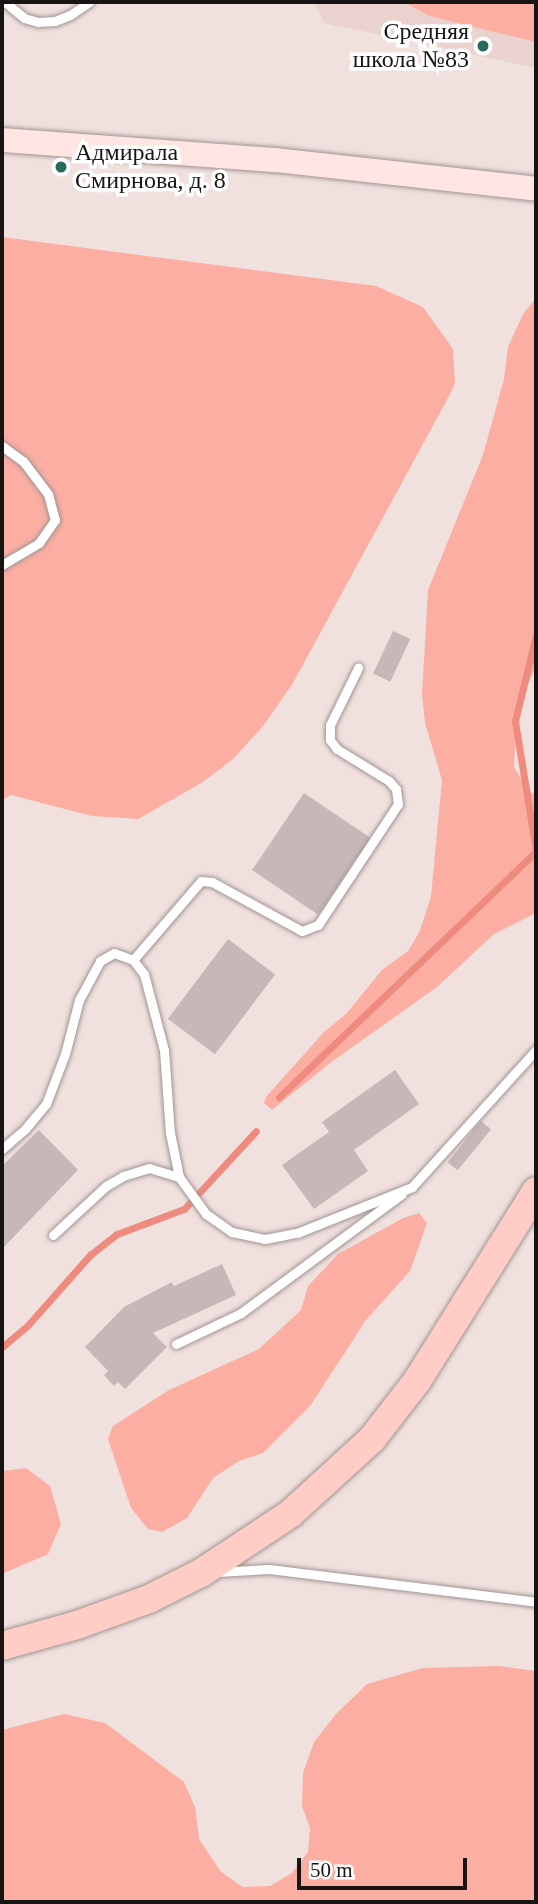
<!DOCTYPE html>
<html>
<head>
<meta charset="utf-8">
<style>
  body { margin:0 }
  #map { position:relative; width:538px; height:1904px; overflow:hidden; background:#f0e1df; font-family:"Times New Roman",serif }
  div>[style] { position:absolute }
  .built>* { inset:0; background:#ead3cf }
  .green>* { inset:0; background:#fcaea3 }
  .stream>* { height:7px; margin:-3.5px; padding:0 3.5px; transform-origin:3.5px; border-radius:3.5px; background:#ee8b7e }
  .building>* { inset:0; background:#c6b8b6; transform-origin:0 0 }
  .roads { filter:drop-shadow(0 0 2px #a19492) drop-shadow(0 0 2px #a19492) }
  .lane>* { height:9px; margin:-4.5px; padding:0 4.5px; transform-origin:4.5px; border-radius:4.5px; background:#fff }
  .secondary>* { height:24px; margin:-12px; padding:0 12px; transform-origin:12px; border-radius:12px; background:#ffe6e2 }
  .primary>* { height:28px; margin:-14px; padding:0 14px; transform-origin:14px; border-radius:14px; background:#ffcdc6 }
  .dots>* { width:19px; height:19px; translate:-50% -50%; box-sizing:border-box; border:4px solid #fff; border-radius:50% }
  span { translate:-50% -50%; white-space:nowrap; text-align:center; line-height:1.15; -webkit-text-stroke:7px #fff; paint-order:stroke }
  .poi-label { font-size:24px; color:#191414 }
  .right { translate:-100% -50%; text-align:right }
  .left { translate:0 -50%; text-align:left }
  .frame { position:absolute; inset:0; border:4px solid #191414; pointer-events:none }
  .scale { position:absolute; left:297px; top:1858px; width:170px; height:32px; box-sizing:border-box; border:4px solid #191414; border-top:0; padding-left:9px; font-size:21px; line-height:24px; white-space:nowrap; color:#191414; -webkit-text-stroke:5px #fff; paint-order:stroke }
</style>
</head>
<body>
<div id="map">
  <div class="built">
    <div style="clip-path:polygon(314px 2px,536px 2px,536px 68px,324px 23px)"></div>
  </div>
  <div class="green">
    <div style="clip-path:polygon(404px 2px,536px 2px,536px 42px,429px 16px)"></div>
    <div style="clip-path:polygon(2px 237px,376px 286px,423px 307px,453px 349px,455px 383px,449px 396px,293px 683px,264px 725px,233px 759px,203px 782px,138px 819px,92px 816px,11px 795px,2px 800px)"></div>
    <div style="clip-path:polygon(536px 298px,536px 666px,517px 709px,514px 767px,527px 789px,536px 796px,536px 913px,494px 934px,437px 987px,330px 1063px,272px 1110px,264px 1103px,266px 1097px,323px 1033px,346px 1014px,382px 970px,408px 951px,420px 931px,431px 896px,442px 780px,425px 723px,422px 694px,428px 590px,483px 455px,504px 379px,508px 347px,523px 314px)"></div>
    <div style="clip-path:polygon(419px 1213px,427px 1223px,410px 1271px,366px 1320px,310px 1406px,263px 1453px,239px 1461px,213px 1478px,187px 1518px,162px 1532px,148px 1529px,131px 1508px,108px 1439px,113px 1426px,169px 1390px,259px 1349px,301px 1310px,308px 1286px,338px 1254px,403px 1218px)"></div>
    <div style="clip-path:polygon(26px 1468px,50px 1486px,61px 1524px,48px 1554px,2px 1574px,2px 1471px)"></div>
    <div style="clip-path:polygon(499px 1666px,536px 1671px,536px 1902px,2px 1902px,2px 1730px,64px 1714px,105px 1723px,184px 1782px,195px 1807px,199px 1839px,221px 1872px,243px 1887px,270px 1886px,292px 1873px,308px 1852px,310px 1828px,302px 1806px,303px 1773px,314px 1742px,336px 1714px,367px 1684px,423px 1668px)"></div>
  </div>
  <div class="stream">
    <div style="left:279px;top:1097px;width:356px;rotate:-43.7deg"></div>
    <div style="left:536px;top:851px;width:132px;rotate:-99.2deg"></div>
    <div style="left:515px;top:721px;width:89px;rotate:-76.3deg"></div>
    <div style="left:2px;top:1347px;width:34px;rotate:-40deg"></div>
    <div style="left:28px;top:1325px;width:94px;rotate:-48.5deg"></div>
    <div style="left:90px;top:1255px;width:34px;rotate:-38deg"></div>
    <div style="left:117px;top:1234px;width:72px;rotate:-20.5deg"></div>
    <div style="left:184px;top:1209px;width:106px;rotate:-47.3deg"></div>
  </div>
  <div class="building">
    <div style="left:393px;top:631px;width:19px;height:47px;rotate:25deg"></div>
    <div style="left:304px;top:793px;width:80px;height:93px;rotate:34deg"></div>
    <div style="left:228px;top:939px;width:59px;height:100px;rotate:37deg"></div>
    <div style="clip-path:polygon(395px 1070px,419px 1104px,354px 1150px,368px 1171px,314px 1209px,282px 1165px,329px 1132px,322px 1122px)"></div>
    <div style="left:481px;top:1121px;width:13px;height:53px;rotate:39deg"></div>
    <div style="clip-path:polygon(39px 1130px,78px 1170px,2px 1249px,2px 1166px)"></div>
    <div style="clip-path:polygon(222px 1264px,236px 1295px,153px 1333px,167px 1347px,125px 1389px,118px 1382px,114px 1386px,104px 1375px,108px 1371px,85px 1347px,124px 1307px,172px 1282px,174px 1286px)"></div>
  </div>
  <div class="roads">
    <div class="lane">
      <div style="left:5px;top:2px;width:25px;rotate:40deg"></div>
      <div style="left:24px;top:18px;width:15px;rotate:16deg"></div>
      <div style="left:38px;top:22px;width:17px;rotate:-3deg"></div>
      <div style="left:55px;top:21px;width:16px;rotate:-22deg"></div>
      <div style="left:70px;top:15px;width:23px;rotate:-34deg"></div>
      <div style="left:2px;top:446px;width:26px;rotate:36deg"></div>
      <div style="left:23px;top:461px;width:41px;rotate:52.9deg"></div>
      <div style="left:48px;top:494px;width:27px;rotate:75deg"></div>
      <div style="left:55px;top:520px;width:28px;rotate:125deg"></div>
      <div style="left:39px;top:543px;width:43px;rotate:149.3deg"></div>
      <div style="left:133px;top:960px;width:104px;rotate:-49.3deg"></div>
      <div style="left:201px;top:881px;width:11px;rotate:5deg"></div>
      <div style="left:212px;top:882px;width:102px;rotate:28.6deg"></div>
      <div style="left:302px;top:931px;width:17px;rotate:-21deg"></div>
      <div style="left:318px;top:925px;width:145px;rotate:-56.5deg"></div>
      <div style="left:398px;top:804px;width:15px;rotate:-98deg"></div>
      <div style="left:396px;top:789px;width:11px;rotate:-131deg"></div>
      <div style="left:389px;top:781px;width:61px;rotate:-148.4deg"></div>
      <div style="left:337px;top:749px;width:11px;rotate:-128deg"></div>
      <div style="left:330px;top:740px;width:15px;rotate:-90deg"></div>
      <div style="left:330px;top:725px;width:64px;rotate:-63.8deg"></div>
      <div style="left:2px;top:1149px;width:30px;rotate:-41deg"></div>
      <div style="left:25px;top:1129px;width:33px;rotate:-50deg"></div>
      <div style="left:46px;top:1104px;width:53px;rotate:-69.2deg"></div>
      <div style="left:65px;top:1054px;width:56px;rotate:-75.5deg"></div>
      <div style="left:79px;top:1000px;width:44px;rotate:-61.7deg"></div>
      <div style="left:100px;top:961px;width:16px;rotate:-30deg"></div>
      <div style="left:114px;top:953px;width:20px;rotate:20deg"></div>
      <div style="left:133px;top:960px;width:18px;rotate:52deg"></div>
      <div style="left:144px;top:974px;width:79px;rotate:75.3deg"></div>
      <div style="left:164px;top:1050px;width:83px;rotate:85.9deg"></div>
      <div style="left:170px;top:1133px;width:45px;rotate:78.4deg"></div>
      <div style="left:179px;top:1177px;width:46px;rotate:53.9deg"></div>
      <div style="left:206px;top:1214px;width:32px;rotate:35deg"></div>
      <div style="left:232px;top:1232px;width:34px;rotate:12deg"></div>
      <div style="left:265px;top:1239px;width:33px;rotate:-11deg"></div>
      <div style="left:297px;top:1233px;width:124px;rotate:-21.8deg"></div>
      <div style="left:412px;top:1187px;width:185px;rotate:-47.9deg"></div>
      <div style="left:53px;top:1235px;width:72px;rotate:-42.8deg"></div>
      <div style="left:106px;top:1186px;width:20px;rotate:-30deg"></div>
      <div style="left:123px;top:1176px;width:27px;rotate:-17deg"></div>
      <div style="left:149px;top:1168px;width:31px;rotate:17deg"></div>
      <div style="left:176px;top:1344px;width:72px;rotate:-25.5deg"></div>
      <div style="left:241px;top:1313px;width:200px;rotate:-36.5deg"></div>
      <div style="left:217px;top:1572px;width:52px;rotate:-3.3deg"></div>
      <div style="left:269px;top:1569px;width:269px;rotate:7deg"></div>
    </div>
    <div class="secondary">
      <div style="left:2px;top:140px;width:274px;rotate:4.2deg"></div>
      <div style="left:275px;top:160px;width:263px;rotate:6.3deg"></div>
    </div>
    <div class="primary">
      <div style="left:2px;top:1646px;width:78px;rotate:-15.6deg"></div>
      <div style="left:77px;top:1625px;width:77px;rotate:-19.9deg"></div>
      <div style="left:149px;top:1599px;width:58px;rotate:-26.6deg"></div>
      <div style="left:201px;top:1573px;width:107px;rotate:-33.5deg"></div>
      <div style="left:290px;top:1514px;width:111px;rotate:-42.4deg"></div>
      <div style="left:372px;top:1439px;width:73px;rotate:-52.2deg"></div>
      <div style="left:417px;top:1381px;width:224px;rotate:-57.9deg"></div>
    </div>
  </div>
  <div class="dots">
    <div style="left:483px;top:46px;background:#266b5e"></div>
    <div style="left:61px;top:167px;background:#266b5e"></div>
  </div>
  <div class="poi-label">
    <span class="right" style="left:469px;top:46px">Средняя<br>школа №83</span>
    <span class="left" style="left:75px;top:167px">Адмирала<br>Смирнова, д. 8</span>
  </div>
  <div class="frame"></div>
  <div class="scale">50 m</div>
</div>
</body>
</html>
